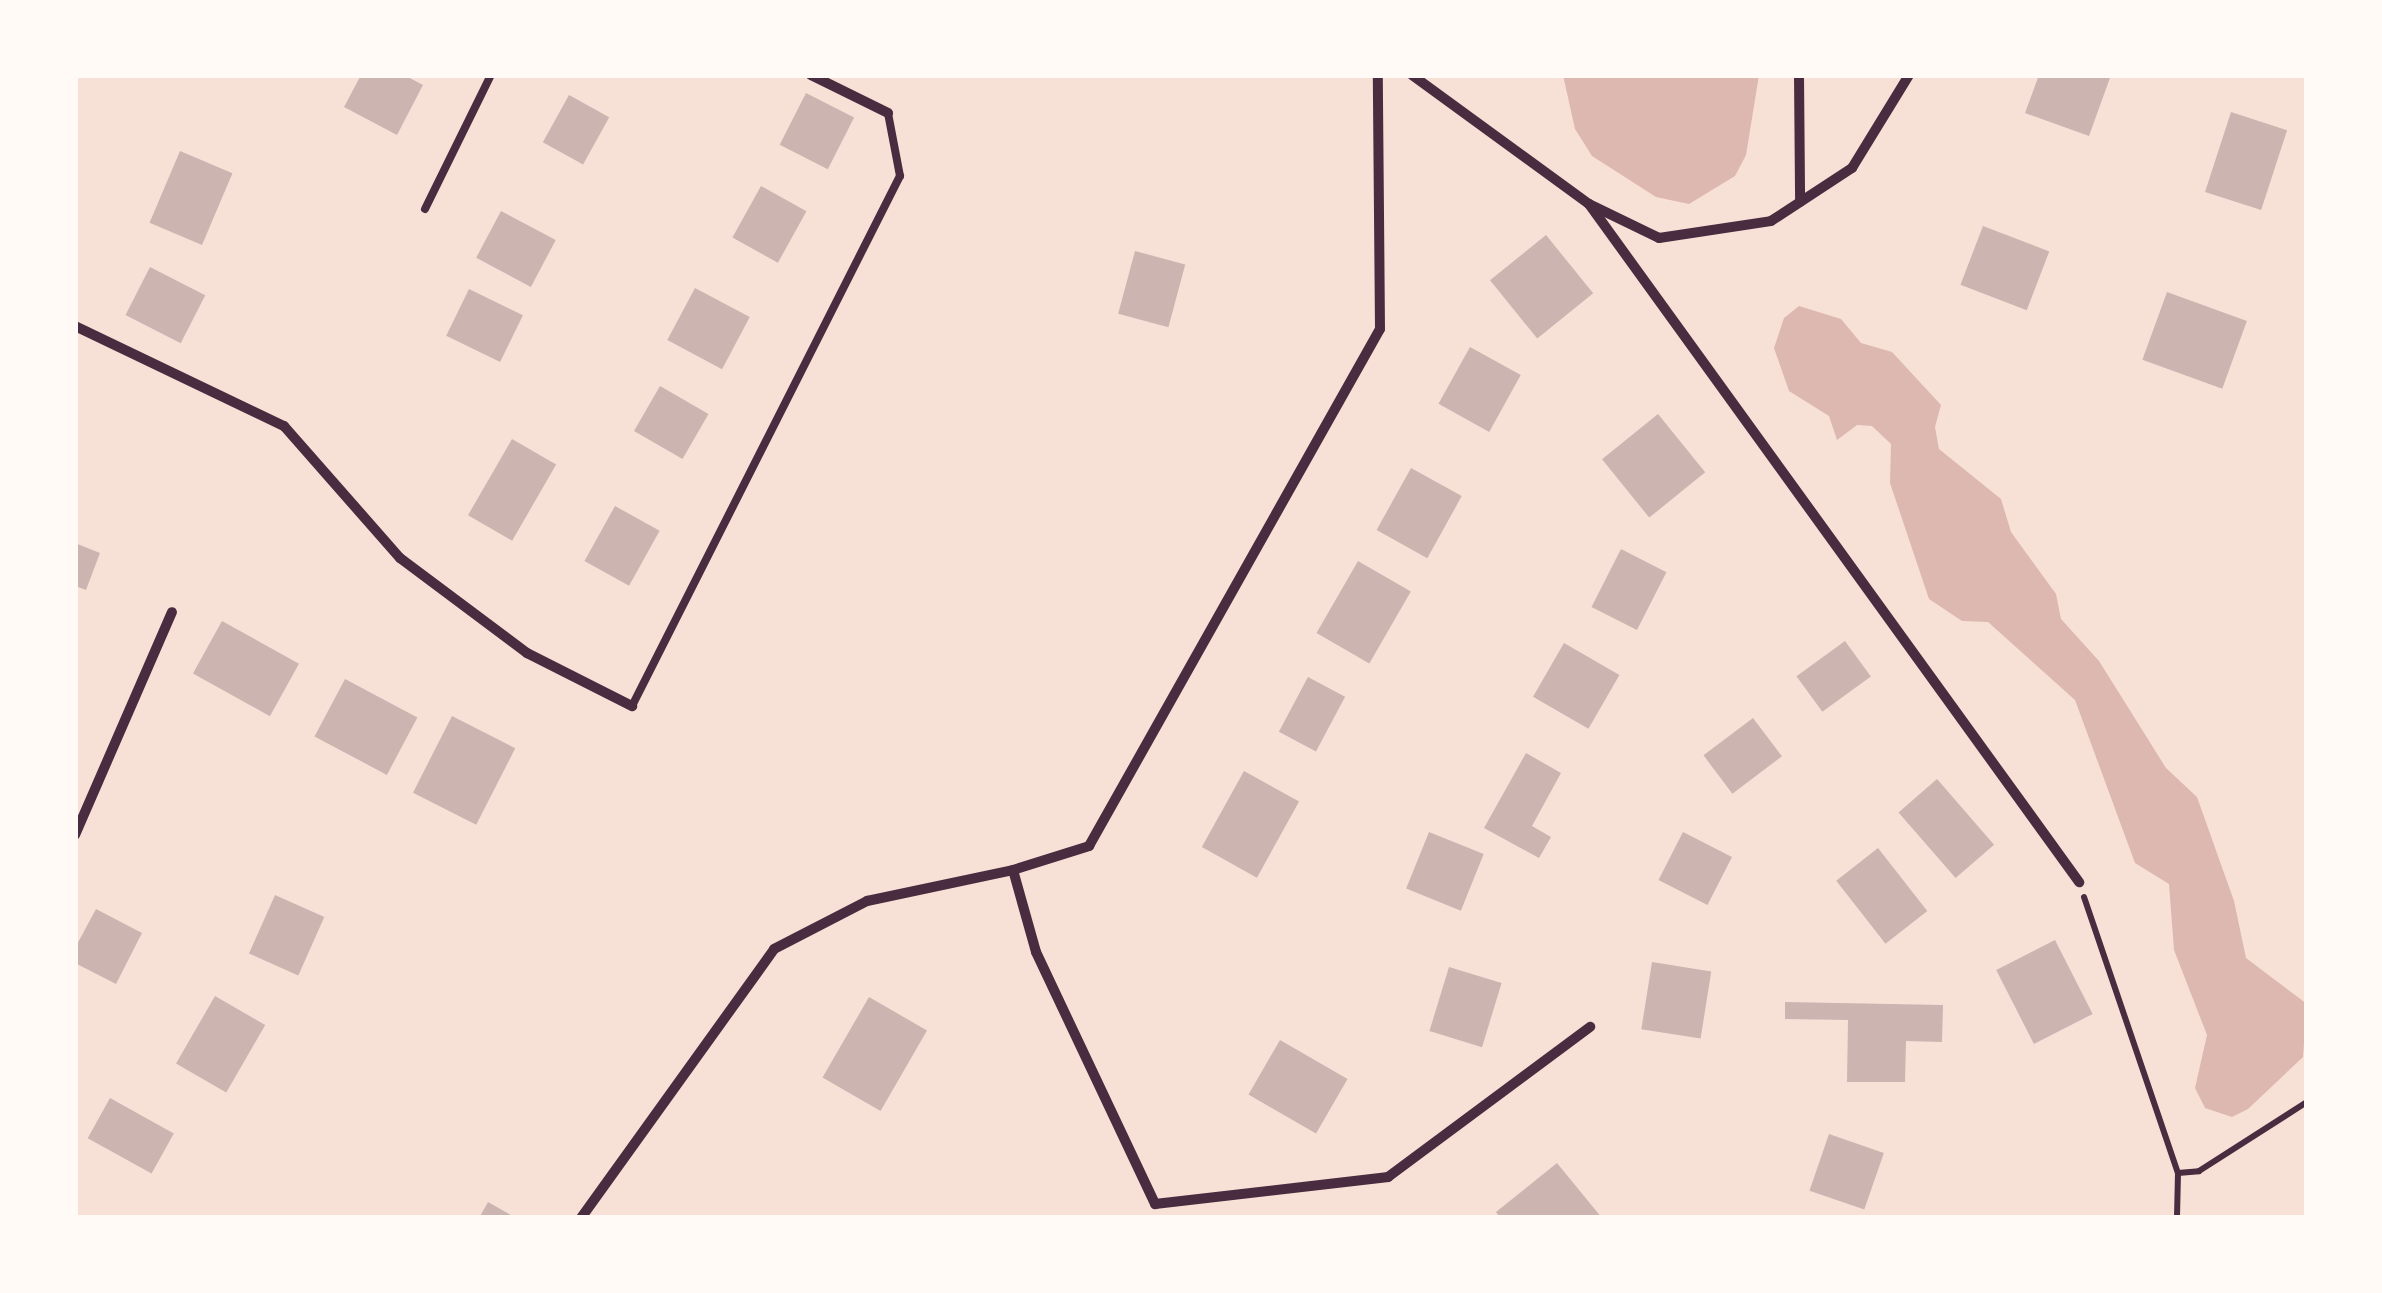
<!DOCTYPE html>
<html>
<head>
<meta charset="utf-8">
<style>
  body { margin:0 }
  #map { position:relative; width:2382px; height:1293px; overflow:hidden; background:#f7e1d7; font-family:Rubik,sans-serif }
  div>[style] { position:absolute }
  .water>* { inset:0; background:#dcb8b0 }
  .building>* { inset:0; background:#ccb4b1; transform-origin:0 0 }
  .path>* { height:6px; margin:-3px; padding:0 3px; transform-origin:3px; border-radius:3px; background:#4a2c40 }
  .service>* { height:8px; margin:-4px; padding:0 4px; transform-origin:4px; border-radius:4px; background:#4a2c40 }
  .minor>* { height:10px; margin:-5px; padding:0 5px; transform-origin:5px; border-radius:5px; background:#4a2c40 }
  span { translate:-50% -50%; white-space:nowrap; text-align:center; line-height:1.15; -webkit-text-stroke:10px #fffaf5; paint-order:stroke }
  .frame { position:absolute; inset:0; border:78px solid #fffaf5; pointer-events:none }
</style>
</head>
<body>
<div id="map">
  <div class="water">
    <div style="clip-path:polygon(1563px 75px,1759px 75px,1746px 155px,1735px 176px,1689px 204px,1656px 197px,1592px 156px,1575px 129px)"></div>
    <div style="clip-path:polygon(1799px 306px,1841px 319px,1861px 343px,1892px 352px,1941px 405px,1935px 427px,1939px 449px,2001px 499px,2011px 532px,2056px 594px,2061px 619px,2099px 661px,2166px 768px,2197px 797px,2234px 901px,2246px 958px,2307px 1004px,2303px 1057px,2248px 1109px,2232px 1117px,2205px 1108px,2195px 1088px,2207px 1035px,2174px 950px,2169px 884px,2135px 863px,2075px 700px,1988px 622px,1962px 621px,1929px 599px,1890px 483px,1891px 444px,1872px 426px,1857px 425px,1837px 440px,1829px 416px,1789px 391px,1774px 348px,1784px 318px)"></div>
  </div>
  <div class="building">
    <div style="clip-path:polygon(361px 75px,404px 75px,423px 85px,397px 135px,344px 107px)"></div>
    <div style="clip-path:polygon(2039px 75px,2111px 75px,2089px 136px,2025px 113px)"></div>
    <div style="left:806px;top:93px;width:54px;height:58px;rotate:27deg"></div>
    <div style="left:569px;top:95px;width:46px;height:54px;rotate:29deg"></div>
    <div style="left:2231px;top:112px;width:59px;height:84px;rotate:18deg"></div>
    <div style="left:180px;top:151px;width:57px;height:78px;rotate:23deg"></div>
    <div style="left:761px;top:186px;width:52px;height:59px;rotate:29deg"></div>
    <div style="left:501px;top:211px;width:62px;height:53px;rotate:28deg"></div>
    <div style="left:1983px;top:226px;width:71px;height:63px;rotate:21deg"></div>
    <div style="left:1546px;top:235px;width:75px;height:72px;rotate:51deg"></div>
    <div style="left:1135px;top:251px;width:52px;height:65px;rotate:15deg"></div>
    <div style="left:150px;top:267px;width:62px;height:54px;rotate:27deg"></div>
    <div style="left:695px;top:288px;width:62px;height:59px;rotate:28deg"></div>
    <div style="left:469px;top:289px;width:60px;height:52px;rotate:26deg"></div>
    <div style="left:2167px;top:292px;width:85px;height:72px;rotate:20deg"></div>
    <div style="left:1470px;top:347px;width:58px;height:65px;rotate:29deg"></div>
    <div style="left:660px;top:386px;width:56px;height:52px;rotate:30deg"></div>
    <div style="left:1658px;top:414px;width:75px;height:72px;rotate:51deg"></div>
    <div style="left:512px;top:439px;width:51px;height:88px;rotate:30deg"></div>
    <div style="left:1411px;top:468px;width:58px;height:71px;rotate:29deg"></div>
    <div style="left:615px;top:506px;width:51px;height:63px;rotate:29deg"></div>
    <div style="clip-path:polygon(75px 543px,100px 553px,86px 590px,75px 586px)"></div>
    <div style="left:1621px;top:549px;width:51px;height:65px;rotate:27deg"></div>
    <div style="left:1358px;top:561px;width:61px;height:83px;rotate:30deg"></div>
    <div style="left:222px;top:621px;width:88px;height:60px;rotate:29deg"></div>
    <div style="left:1845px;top:641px;width:44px;height:60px;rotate:54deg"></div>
    <div style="left:1564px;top:643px;width:64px;height:62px;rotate:30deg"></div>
    <div style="left:1308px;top:677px;width:42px;height:62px;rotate:28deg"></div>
    <div style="left:345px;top:679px;width:82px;height:65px;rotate:28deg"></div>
    <div style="left:452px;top:716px;width:71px;height:86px;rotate:27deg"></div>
    <div style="left:1753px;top:718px;width:48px;height:62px;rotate:53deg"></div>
    <div style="clip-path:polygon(1526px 753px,1561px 773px,1532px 826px,1551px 837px,1539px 858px,1484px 828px)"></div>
    <div style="left:1244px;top:771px;width:63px;height:87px;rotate:29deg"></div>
    <div style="left:1937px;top:779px;width:87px;height:51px;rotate:49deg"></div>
    <div style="left:1429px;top:832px;width:59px;height:61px;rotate:22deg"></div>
    <div style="left:1683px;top:832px;width:55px;height:54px;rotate:27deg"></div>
    <div style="left:1878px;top:848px;width:80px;height:53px;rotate:52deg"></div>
    <div style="left:275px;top:895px;width:54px;height:64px;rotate:24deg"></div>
    <div style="clip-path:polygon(96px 909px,142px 933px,116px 984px,75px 963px,75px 948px)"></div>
    <div style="left:2055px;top:940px;width:83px;height:66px;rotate:63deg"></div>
    <div style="left:1652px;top:962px;width:60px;height:68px;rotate:9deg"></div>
    <div style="left:1449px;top:967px;width:55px;height:67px;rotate:17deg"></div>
    <div style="left:215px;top:996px;width:58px;height:78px;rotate:30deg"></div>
    <div style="left:869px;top:997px;width:67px;height:93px;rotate:30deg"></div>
    <div style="clip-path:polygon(1785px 1002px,1943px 1005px,1942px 1042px,1906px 1041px,1905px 1082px,1847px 1082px,1848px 1020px,1785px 1019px)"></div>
    <div style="left:1280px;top:1040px;width:78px;height:63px;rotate:30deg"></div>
    <div style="left:110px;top:1098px;width:73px;height:46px;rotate:29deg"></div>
    <div style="left:1829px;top:1134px;width:58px;height:60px;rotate:19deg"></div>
    <div style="clip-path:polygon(1557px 1163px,1602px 1218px,1500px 1218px,1496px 1212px)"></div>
    <div style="clip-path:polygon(488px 1202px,516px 1218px,479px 1218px)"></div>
  </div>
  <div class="path">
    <div style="left:2084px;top:897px;width:292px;rotate:71.2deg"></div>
    <div style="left:2178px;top:1173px;width:45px;rotate:91.3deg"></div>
    <div style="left:2178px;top:1173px;width:21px;rotate:-5deg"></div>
    <div style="left:2199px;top:1171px;width:128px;rotate:-32.6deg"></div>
  </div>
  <div class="service">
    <div style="left:425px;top:209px;width:149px;rotate:-63.8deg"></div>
    <div style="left:632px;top:706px;width:594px;rotate:-63.18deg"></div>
    <div style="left:900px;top:176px;width:64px;rotate:-100.8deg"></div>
  </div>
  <div class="minor">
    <div style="left:811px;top:75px;width:86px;rotate:26.3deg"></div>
    <div style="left:1412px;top:75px;width:219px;rotate:36.1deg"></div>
    <div style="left:1589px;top:204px;width:78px;rotate:25.9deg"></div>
    <div style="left:1659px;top:238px;width:113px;rotate:-8.6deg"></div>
    <div style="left:1771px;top:221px;width:97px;rotate:-33.2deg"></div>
    <div style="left:1852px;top:168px;width:109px;rotate:-58.5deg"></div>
    <div style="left:1799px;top:75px;width:127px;rotate:89.5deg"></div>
    <div style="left:1589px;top:204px;width:837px;rotate:54.14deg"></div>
    <div style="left:75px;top:326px;width:232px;rotate:25.6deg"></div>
    <div style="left:284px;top:426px;width:176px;rotate:48.7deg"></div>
    <div style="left:400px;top:558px;width:159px;rotate:36.8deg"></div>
    <div style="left:527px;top:653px;width:118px;rotate:26.8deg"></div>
    <div style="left:75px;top:835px;width:243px;rotate:-66.5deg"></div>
    <div style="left:1013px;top:870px;width:85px;rotate:74.3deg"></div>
    <div style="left:1036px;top:952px;width:279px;rotate:64.7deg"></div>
    <div style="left:1155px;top:1204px;width:235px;rotate:-6.6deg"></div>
    <div style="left:1388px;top:1177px;width:252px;rotate:-36.6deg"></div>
    <div style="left:581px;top:1218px;width:331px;rotate:-54.3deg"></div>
    <div style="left:774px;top:949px;width:105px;rotate:-27.3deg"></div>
    <div style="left:867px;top:901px;width:149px;rotate:-12deg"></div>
    <div style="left:1013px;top:870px;width:80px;rotate:-17.5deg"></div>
    <div style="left:1089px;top:846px;width:593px;rotate:-60.63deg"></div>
    <div style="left:1380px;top:329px;width:254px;rotate:-90.5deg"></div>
  </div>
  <div class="frame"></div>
</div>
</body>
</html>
